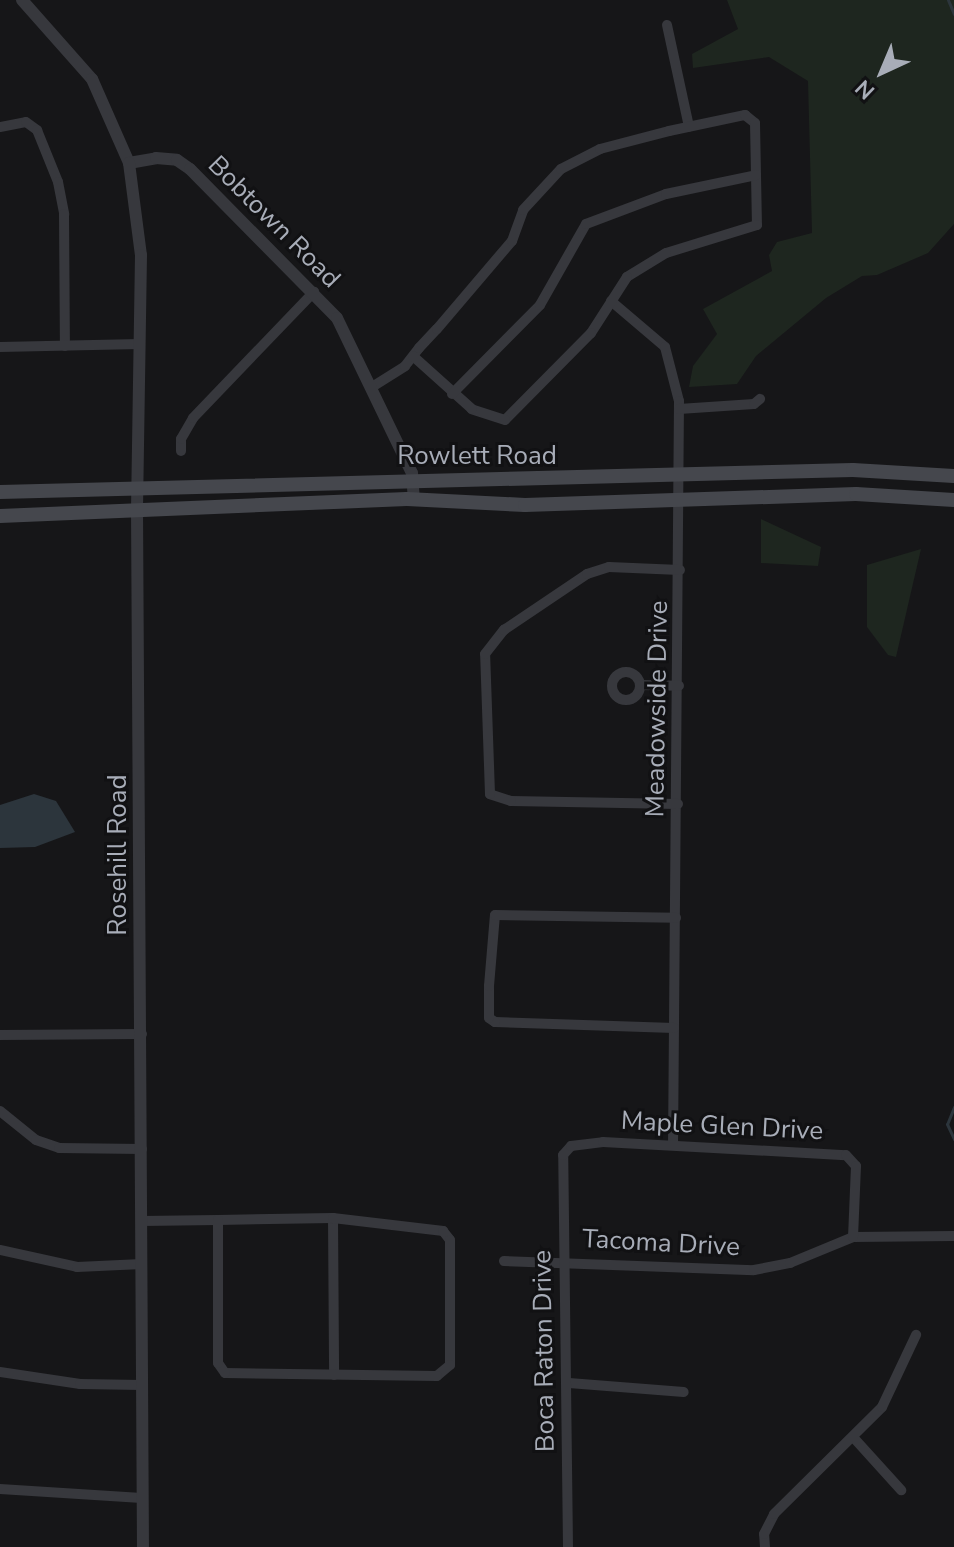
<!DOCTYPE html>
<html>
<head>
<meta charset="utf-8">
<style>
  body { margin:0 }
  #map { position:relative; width:954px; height:1547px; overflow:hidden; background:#161618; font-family:"Nunito Sans",sans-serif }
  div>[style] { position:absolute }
  .green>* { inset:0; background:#1e261f }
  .water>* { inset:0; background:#2c353c }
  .stream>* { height:3px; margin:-1.5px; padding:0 1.5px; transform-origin:1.5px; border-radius:1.5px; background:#2c353c }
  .minor>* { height:10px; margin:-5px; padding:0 5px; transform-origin:5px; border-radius:5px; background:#37383d }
  .minor>.ring { margin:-5px; padding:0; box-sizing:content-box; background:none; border:10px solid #37383d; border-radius:50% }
  .tertiary>* { height:12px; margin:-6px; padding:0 6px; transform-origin:6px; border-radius:6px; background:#37383d }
  .secondary>* { height:14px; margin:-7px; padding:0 7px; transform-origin:7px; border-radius:7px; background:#45474d }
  span { translate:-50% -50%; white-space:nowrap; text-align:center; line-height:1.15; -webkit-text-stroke:6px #111113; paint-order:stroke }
  .street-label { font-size:26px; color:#a8adb8 }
  .north { position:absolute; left:842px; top:32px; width:80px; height:80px; -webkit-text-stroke:6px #111113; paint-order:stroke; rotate:224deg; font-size:22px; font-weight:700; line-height:32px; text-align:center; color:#a8adb8 }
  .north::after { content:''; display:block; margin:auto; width:28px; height:36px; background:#a8adb8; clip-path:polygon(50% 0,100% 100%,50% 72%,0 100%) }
</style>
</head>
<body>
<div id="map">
  <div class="green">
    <div style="clip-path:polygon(727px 0,954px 0,954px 224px,928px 253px,877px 275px,862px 276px,826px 298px,756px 356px,737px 384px,689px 387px,693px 366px,717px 334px,703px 309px,772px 271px,769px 255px,777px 242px,812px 233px,808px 81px,769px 57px,693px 68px,692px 54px,738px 29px)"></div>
    <div style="clip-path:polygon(761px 519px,821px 547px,818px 566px,761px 563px)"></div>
    <div style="clip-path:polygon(921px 549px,896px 657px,888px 655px,867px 627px,867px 565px)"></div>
  </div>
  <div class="water">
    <div style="clip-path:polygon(34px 794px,56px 801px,75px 832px,35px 847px,0 848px,0 805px)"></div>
  </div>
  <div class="stream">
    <div style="left:948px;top:0;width:15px;rotate:67deg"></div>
    <div style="left:954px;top:1107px;width:18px;rotate:112deg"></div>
    <div style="left:947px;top:1124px;width:17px;rotate:65deg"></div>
  </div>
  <div class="minor">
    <div style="left:667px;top:25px;width:104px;rotate:77.8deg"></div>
    <div style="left:0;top:127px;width:26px;rotate:-11deg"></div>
    <div style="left:26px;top:122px;width:14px;rotate:36deg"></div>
    <div style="left:37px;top:130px;width:56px;rotate:68deg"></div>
    <div style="left:58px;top:182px;width:33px;rotate:79deg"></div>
    <div style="left:64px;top:214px;width:132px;rotate:89.6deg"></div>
    <div style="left:611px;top:301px;width:71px;rotate:40.4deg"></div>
    <div style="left:665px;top:347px;width:56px;rotate:75.5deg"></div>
    <div style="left:679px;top:401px;width:744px;rotate:90.46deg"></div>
    <div style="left:0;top:347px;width:140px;rotate:-1.2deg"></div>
    <div style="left:372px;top:387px;width:39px;rotate:-32deg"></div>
    <div style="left:405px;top:366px;width:23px;rotate:-52deg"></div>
    <div style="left:419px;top:348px;width:26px;rotate:-47deg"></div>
    <div style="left:437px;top:329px;width:116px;rotate:-49.6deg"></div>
    <div style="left:512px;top:241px;width:33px;rotate:-70deg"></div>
    <div style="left:523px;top:210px;width:56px;rotate:-47.2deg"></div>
    <div style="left:561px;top:169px;width:44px;rotate:-27.1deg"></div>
    <div style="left:600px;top:149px;width:71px;rotate:-14.6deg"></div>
    <div style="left:669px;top:131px;width:78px;rotate:-11.9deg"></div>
    <div style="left:745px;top:115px;width:13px;rotate:39deg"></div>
    <div style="left:755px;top:123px;width:102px;rotate:88.9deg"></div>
    <div style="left:757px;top:225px;width:95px;rotate:162.9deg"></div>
    <div style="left:666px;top:253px;width:46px;rotate:148.4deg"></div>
    <div style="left:627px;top:277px;width:67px;rotate:122.7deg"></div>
    <div style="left:591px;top:333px;width:122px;rotate:134.7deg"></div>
    <div style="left:505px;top:420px;width:35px;rotate:-162deg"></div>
    <div style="left:472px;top:409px;width:79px;rotate:-138.1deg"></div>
    <div style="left:452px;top:394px;width:125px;rotate:-45.3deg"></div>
    <div style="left:540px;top:305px;width:93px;rotate:-60.4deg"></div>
    <div style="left:586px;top:224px;width:85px;rotate:-20.6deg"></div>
    <div style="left:666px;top:194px;width:92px;rotate:-11.9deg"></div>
    <div style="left:679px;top:409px;width:75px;rotate:-3.8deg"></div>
    <div style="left:754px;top:404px;width:8px;rotate:-40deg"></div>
    <div style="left:181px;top:451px;width:12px;rotate:-90deg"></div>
    <div style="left:181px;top:439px;width:24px;rotate:-60deg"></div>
    <div style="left:193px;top:418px;width:175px;rotate:-46.2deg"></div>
    <div class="ring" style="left:612px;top:672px;width:18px;height:18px"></div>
    <div style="left:640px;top:685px;width:39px;rotate:1deg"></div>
    <div style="left:678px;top:804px;width:167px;rotate:-179deg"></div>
    <div style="left:511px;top:801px;width:22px;rotate:-162deg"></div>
    <div style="left:490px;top:794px;width:140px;rotate:-92deg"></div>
    <div style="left:485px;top:654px;width:31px;rotate:-52deg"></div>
    <div style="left:504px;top:630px;width:100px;rotate:-34deg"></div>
    <div style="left:587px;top:574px;width:23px;rotate:-18deg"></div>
    <div style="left:609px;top:567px;width:71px;rotate:2.4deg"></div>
    <div style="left:674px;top:1028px;width:179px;rotate:-178.1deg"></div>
    <div style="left:495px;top:1022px;width:7px;rotate:-146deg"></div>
    <div style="left:489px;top:1018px;width:32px;rotate:-90deg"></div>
    <div style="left:489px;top:986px;width:71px;rotate:-85.2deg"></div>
    <div style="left:495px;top:915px;width:181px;rotate:0.9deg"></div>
    <div style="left:0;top:1035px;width:142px;rotate:-0.4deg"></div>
    <div style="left:0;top:1111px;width:46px;rotate:38.9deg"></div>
    <div style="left:36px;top:1140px;width:24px;rotate:19deg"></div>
    <div style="left:59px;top:1148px;width:83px;rotate:0.7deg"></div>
    <div style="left:333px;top:1218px;width:157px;rotate:89.6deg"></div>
    <div style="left:142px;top:1221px;width:76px;rotate:-0.8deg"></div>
    <div style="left:218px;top:1220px;width:115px;rotate:-1deg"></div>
    <div style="left:333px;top:1218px;width:111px;rotate:6.7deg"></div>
    <div style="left:443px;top:1231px;width:11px;rotate:52deg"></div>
    <div style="left:450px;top:1240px;width:125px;rotate:90deg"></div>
    <div style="left:450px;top:1365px;width:17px;rotate:140deg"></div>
    <div style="left:437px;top:1376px;width:212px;rotate:-179.2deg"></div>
    <div style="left:225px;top:1373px;width:12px;rotate:-125deg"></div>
    <div style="left:218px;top:1363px;width:143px;rotate:-90deg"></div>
    <div style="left:0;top:1250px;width:79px;rotate:12.4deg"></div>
    <div style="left:77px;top:1267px;width:65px;rotate:-2.6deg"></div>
    <div style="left:504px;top:1261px;width:250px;rotate:2.1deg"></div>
    <div style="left:754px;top:1270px;width:37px;rotate:-11deg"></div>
    <div style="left:790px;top:1263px;width:68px;rotate:-22.4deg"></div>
    <div style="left:853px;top:1237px;width:101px;rotate:-0.6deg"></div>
    <div style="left:0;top:1372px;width:81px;rotate:8.5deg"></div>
    <div style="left:80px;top:1384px;width:62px;rotate:0.9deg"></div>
    <div style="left:569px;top:1383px;width:115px;rotate:4.5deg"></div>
    <div style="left:853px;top:1437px;width:72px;rotate:47.8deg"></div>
    <div style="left:0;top:1489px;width:142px;rotate:3.6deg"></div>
    <div style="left:568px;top:1547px;width:392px;rotate:-90.7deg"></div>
    <div style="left:563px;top:1155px;width:12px;rotate:-48deg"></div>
    <div style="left:571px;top:1146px;width:32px;rotate:-7deg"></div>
    <div style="left:603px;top:1142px;width:243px;rotate:3.1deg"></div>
    <div style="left:846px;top:1155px;width:15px;rotate:48deg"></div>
    <div style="left:856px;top:1166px;width:71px;rotate:92.4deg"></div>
    <div style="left:765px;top:1547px;width:13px;rotate:-94deg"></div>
    <div style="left:764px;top:1534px;width:22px;rotate:-63deg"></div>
    <div style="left:774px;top:1514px;width:152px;rotate:-44.7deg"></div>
    <div style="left:882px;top:1407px;width:80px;rotate:-64.7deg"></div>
  </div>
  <div class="tertiary">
    <div style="left:22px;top:0;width:106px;rotate:48.5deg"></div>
    <div style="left:92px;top:79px;width:92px;rotate:66.2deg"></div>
    <div style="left:129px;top:163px;width:27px;rotate:-10deg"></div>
    <div style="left:156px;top:158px;width:21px;rotate:5deg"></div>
    <div style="left:177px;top:160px;width:16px;rotate:35deg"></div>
    <div style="left:190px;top:169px;width:209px;rotate:45.4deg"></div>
    <div style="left:337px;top:318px;width:172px;rotate:64.2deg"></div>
    <div style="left:412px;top:473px;width:26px;rotate:86deg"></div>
    <div style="left:129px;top:163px;width:93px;rotate:82.6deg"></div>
    <div style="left:141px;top:255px;width:254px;rotate:90.9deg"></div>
    <div style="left:137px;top:509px;width:1038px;rotate:89.67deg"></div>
  </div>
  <div class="secondary">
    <div style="left:0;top:492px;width:853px;rotate:-1.48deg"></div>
    <div style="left:853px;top:470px;width:101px;rotate:3.4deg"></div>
    <div style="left:0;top:516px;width:407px;rotate:-2.4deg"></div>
    <div style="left:407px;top:499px;width:118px;rotate:2.9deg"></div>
    <div style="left:525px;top:505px;width:331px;rotate:-1.9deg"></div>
    <div style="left:856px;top:494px;width:98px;rotate:3.5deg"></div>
  </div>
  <div class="street-label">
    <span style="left:274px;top:222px;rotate:45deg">Bobtown Road</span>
    <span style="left:477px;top:456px">Rowlett Road</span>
    <span style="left:657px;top:709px;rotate:-89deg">Meadowside Drive</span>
    <span style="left:118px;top:855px;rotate:-90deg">Rosehill Road</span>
    <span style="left:722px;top:1126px;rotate:3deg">Maple Glen Drive</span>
    <span style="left:661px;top:1243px;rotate:3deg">Tacoma Drive</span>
    <span style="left:544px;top:1351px;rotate:-91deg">Boca Raton Drive</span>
  </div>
  <div class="north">N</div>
</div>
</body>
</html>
